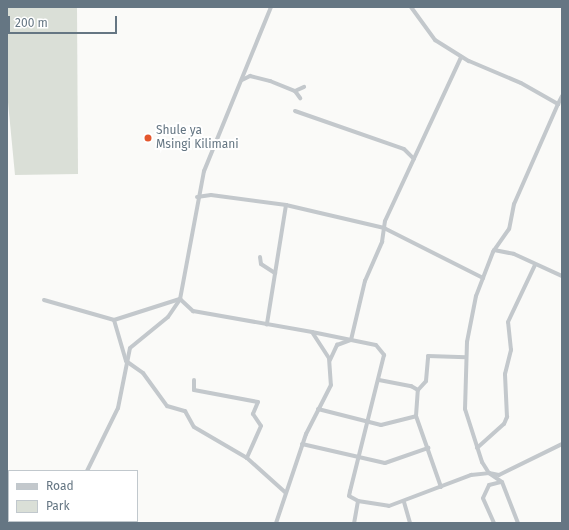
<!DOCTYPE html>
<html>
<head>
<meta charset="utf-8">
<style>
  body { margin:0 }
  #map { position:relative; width:569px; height:530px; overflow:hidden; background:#fafaf8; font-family:"Fira Sans",sans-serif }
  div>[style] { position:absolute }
  .green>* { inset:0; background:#dadfd7 }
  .minor>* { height:4px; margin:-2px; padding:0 2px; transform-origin:2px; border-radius:2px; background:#c3c8cc }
  .dots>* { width:11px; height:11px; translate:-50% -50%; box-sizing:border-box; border:2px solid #fff; border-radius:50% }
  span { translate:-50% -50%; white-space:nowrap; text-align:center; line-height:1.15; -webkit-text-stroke:4px #fff; paint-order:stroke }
  .poi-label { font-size:12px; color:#657683 }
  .left { translate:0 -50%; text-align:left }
  .frame { position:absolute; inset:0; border:8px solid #657683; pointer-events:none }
  .legend { position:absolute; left:8px; top:470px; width:130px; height:52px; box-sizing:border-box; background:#fff; border:1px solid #c1c8cd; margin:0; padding:5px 7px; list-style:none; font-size:12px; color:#657683 }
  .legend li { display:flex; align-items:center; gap:8px; height:20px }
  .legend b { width:20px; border:1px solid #c1c8cd }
  .scale { position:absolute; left:8px; top:16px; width:109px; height:18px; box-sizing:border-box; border:2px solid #657683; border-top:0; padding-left:5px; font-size:12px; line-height:14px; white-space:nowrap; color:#657683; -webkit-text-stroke:3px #fff; paint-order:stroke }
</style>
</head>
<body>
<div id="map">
  <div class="green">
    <div style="clip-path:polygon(7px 7px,77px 7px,78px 174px,15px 175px,7px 92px)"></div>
  </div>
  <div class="minor">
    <div style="left:271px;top:7px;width:177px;rotate:112.2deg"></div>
    <div style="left:204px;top:171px;width:130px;rotate:100.6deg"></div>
    <div style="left:180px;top:299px;width:18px;rotate:43deg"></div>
    <div style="left:193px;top:311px;width:121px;rotate:10deg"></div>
    <div style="left:312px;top:332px;width:31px;rotate:57deg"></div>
    <div style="left:329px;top:358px;width:27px;rotate:86deg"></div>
    <div style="left:331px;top:385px;width:55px;rotate:117deg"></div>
    <div style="left:306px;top:434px;width:94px;rotate:108.6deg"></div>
    <div style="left:411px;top:7px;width:41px;rotate:54deg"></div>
    <div style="left:435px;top:40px;width:40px;rotate:32deg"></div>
    <div style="left:469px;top:61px;width:56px;rotate:22.9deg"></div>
    <div style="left:521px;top:83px;width:43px;rotate:29.6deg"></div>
    <div style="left:558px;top:104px;width:109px;rotate:113.7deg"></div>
    <div style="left:514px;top:204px;width:25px;rotate:101deg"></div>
    <div style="left:509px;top:229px;width:28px;rotate:125deg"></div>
    <div style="left:493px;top:252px;width:47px;rotate:111.1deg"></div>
    <div style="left:476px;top:296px;width:47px;rotate:101.1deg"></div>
    <div style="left:467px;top:342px;width:67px;rotate:91.7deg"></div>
    <div style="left:465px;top:409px;width:56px;rotate:72.2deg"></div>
    <div style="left:482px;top:462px;width:13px;rotate:58deg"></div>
    <div style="left:489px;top:473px;width:10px;rotate:11deg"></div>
    <div style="left:499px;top:475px;width:70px;rotate:-26.2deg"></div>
    <div style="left:242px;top:80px;width:9px;rotate:-27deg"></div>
    <div style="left:250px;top:76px;width:21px;rotate:14deg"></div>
    <div style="left:270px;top:81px;width:27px;rotate:22deg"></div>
    <div style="left:295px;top:91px;width:9px;rotate:54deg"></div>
    <div style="left:295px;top:91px;width:10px;rotate:-24deg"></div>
    <div style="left:558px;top:104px;width:9px;rotate:-63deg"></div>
    <div style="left:295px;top:111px;width:115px;rotate:19.2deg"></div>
    <div style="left:404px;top:149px;width:14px;rotate:45deg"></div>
    <div style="left:197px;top:197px;width:14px;rotate:-8deg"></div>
    <div style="left:211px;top:195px;width:76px;rotate:7.6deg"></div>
    <div style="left:286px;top:205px;width:121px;rotate:99.1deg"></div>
    <div style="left:286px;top:205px;width:101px;rotate:13.2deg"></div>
    <div style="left:384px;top:228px;width:111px;rotate:26.8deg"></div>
    <div style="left:494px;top:250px;width:20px;rotate:11deg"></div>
    <div style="left:514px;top:254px;width:53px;rotate:24.6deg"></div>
    <div style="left:260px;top:257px;width:7px;rotate:82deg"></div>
    <div style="left:261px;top:264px;width:17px;rotate:33deg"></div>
    <div style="left:44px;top:300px;width:73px;rotate:15.9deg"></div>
    <div style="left:114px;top:320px;width:69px;rotate:-17.7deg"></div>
    <div style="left:114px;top:320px;width:43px;rotate:73.7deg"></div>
    <div style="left:126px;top:361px;width:21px;rotate:35deg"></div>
    <div style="left:143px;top:373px;width:41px;rotate:54deg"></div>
    <div style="left:167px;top:406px;width:19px;rotate:16deg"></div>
    <div style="left:185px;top:411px;width:18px;rotate:61deg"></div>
    <div style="left:194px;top:427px;width:61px;rotate:30.3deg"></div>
    <div style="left:312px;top:332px;width:65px;rotate:11.5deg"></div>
    <div style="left:376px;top:345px;width:13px;rotate:51deg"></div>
    <div style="left:384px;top:355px;width:140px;rotate:104deg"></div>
    <div style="left:350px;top:491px;width:5px;rotate:101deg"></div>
    <div style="left:349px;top:496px;width:10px;rotate:29deg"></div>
    <div style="left:358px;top:501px;width:22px;rotate:100deg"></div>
    <div style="left:330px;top:360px;width:17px;rotate:-65deg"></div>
    <div style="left:337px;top:345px;width:15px;rotate:-20deg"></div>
    <div style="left:351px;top:340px;width:61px;rotate:-76.7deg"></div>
    <div style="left:365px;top:281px;width:43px;rotate:-66.4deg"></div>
    <div style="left:382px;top:242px;width:21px;rotate:-82deg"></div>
    <div style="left:385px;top:221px;width:181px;rotate:-65.1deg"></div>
    <div style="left:194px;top:380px;width:10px;rotate:90deg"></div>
    <div style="left:194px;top:390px;width:65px;rotate:10.6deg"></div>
    <div style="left:258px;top:402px;width:13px;rotate:113deg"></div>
    <div style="left:253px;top:414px;width:14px;rotate:56deg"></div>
    <div style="left:261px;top:426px;width:35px;rotate:114deg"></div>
    <div style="left:247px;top:458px;width:52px;rotate:41.9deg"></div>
    <div style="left:379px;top:380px;width:33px;rotate:11deg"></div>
    <div style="left:411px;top:386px;width:8px;rotate:30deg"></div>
    <div style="left:318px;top:409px;width:65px;rotate:14.3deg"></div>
    <div style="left:381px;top:425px;width:36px;rotate:-14deg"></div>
    <div style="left:302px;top:444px;width:85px;rotate:12.9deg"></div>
    <div style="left:385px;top:463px;width:46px;rotate:-19.2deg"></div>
    <div style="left:477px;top:448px;width:36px;rotate:-42deg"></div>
    <div style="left:504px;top:424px;width:8px;rotate:-67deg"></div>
    <div style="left:507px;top:417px;width:43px;rotate:-92.7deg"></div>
    <div style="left:505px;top:374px;width:25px;rotate:-76deg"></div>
    <div style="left:511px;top:350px;width:28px;rotate:-96deg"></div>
    <div style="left:508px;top:322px;width:63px;rotate:-64.7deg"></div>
    <div style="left:87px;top:471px;width:70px;rotate:-63.8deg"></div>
    <div style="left:118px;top:408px;width:61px;rotate:-78.7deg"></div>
    <div style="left:130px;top:348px;width:49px;rotate:-39.2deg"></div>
    <div style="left:168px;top:317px;width:22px;rotate:-56deg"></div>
    <div style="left:441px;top:487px;width:75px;rotate:-109.4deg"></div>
    <div style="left:416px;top:416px;width:26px;rotate:-86deg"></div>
    <div style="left:418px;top:390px;width:12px;rotate:-48deg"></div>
    <div style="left:426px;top:381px;width:25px;rotate:-85deg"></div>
    <div style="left:428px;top:356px;width:38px;rotate:2deg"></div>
    <div style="left:358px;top:501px;width:31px;rotate:9deg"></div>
    <div style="left:389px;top:506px;width:88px;rotate:-20.7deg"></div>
    <div style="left:471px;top:475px;width:18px;rotate:-6deg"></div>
    <div style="left:489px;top:473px;width:16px;rotate:35deg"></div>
    <div style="left:502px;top:482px;width:44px;rotate:68.7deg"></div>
    <div style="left:404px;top:502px;width:22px;rotate:74deg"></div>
    <div style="left:98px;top:523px;width:2px;rotate:-90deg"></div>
    <div style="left:494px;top:523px;width:27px;rotate:-114deg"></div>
    <div style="left:483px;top:498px;width:14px;rotate:-65deg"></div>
    <div style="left:489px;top:485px;width:12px;rotate:-14deg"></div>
  </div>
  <div class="dots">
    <div style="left:148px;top:138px;background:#e4572e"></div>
  </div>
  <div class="poi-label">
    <span class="left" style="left:156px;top:138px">Shule ya<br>Msingi Kilimani</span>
  </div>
  <div class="frame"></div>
  <ul class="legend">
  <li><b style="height:5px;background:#c3c8cc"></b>Road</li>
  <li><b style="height:11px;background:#dadfd7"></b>Park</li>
  </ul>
  <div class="scale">200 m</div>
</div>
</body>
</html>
